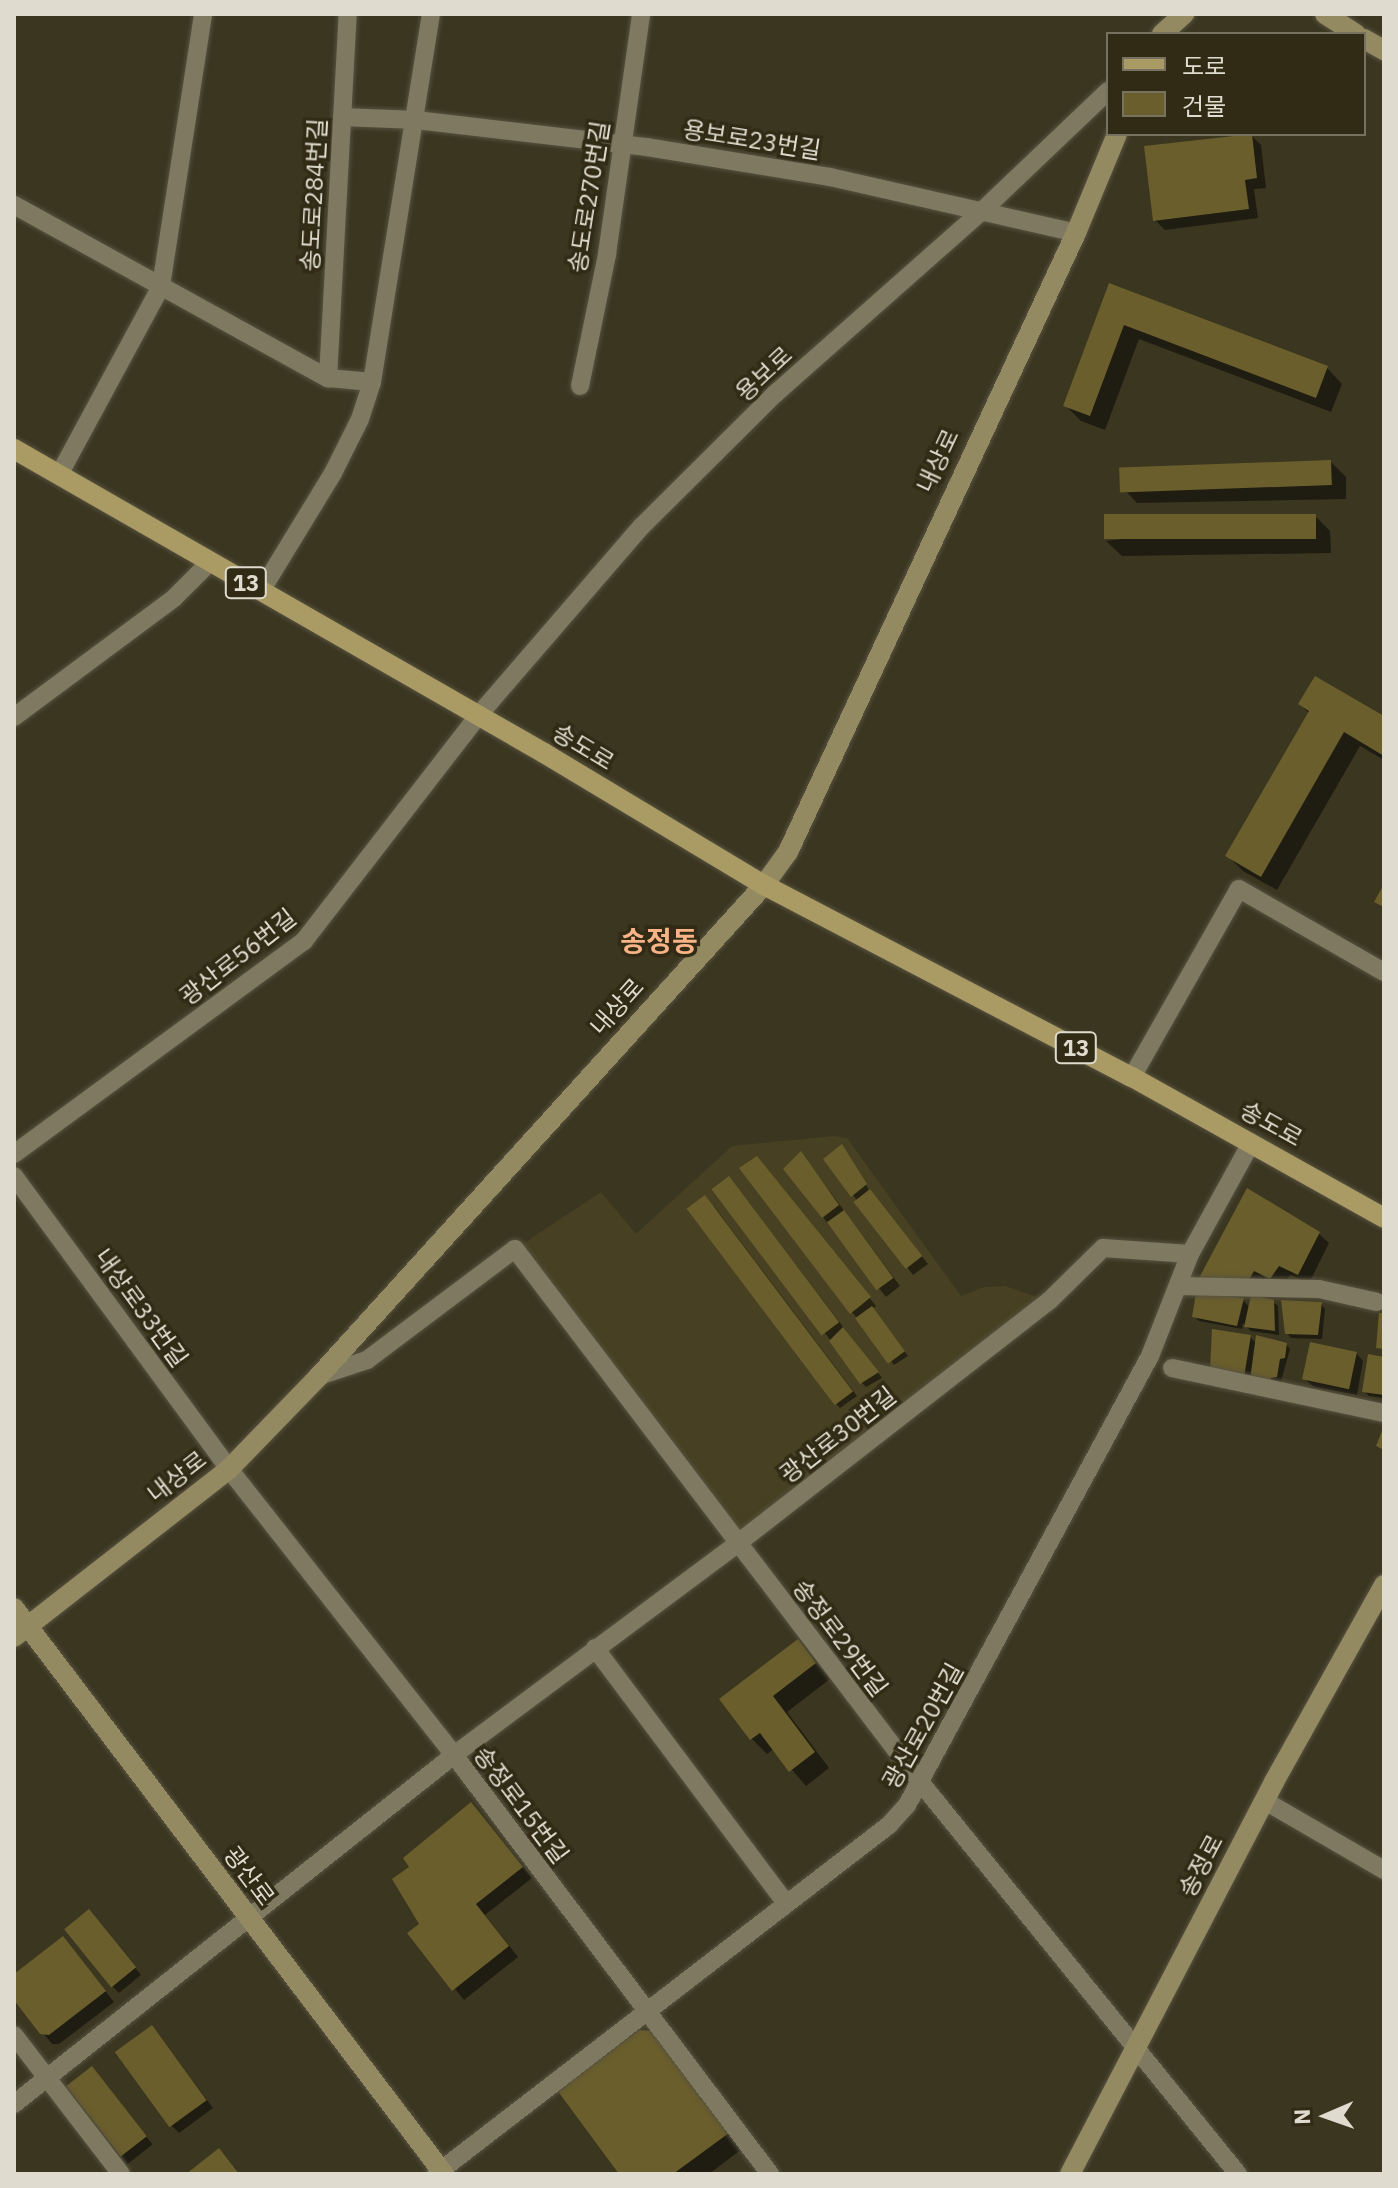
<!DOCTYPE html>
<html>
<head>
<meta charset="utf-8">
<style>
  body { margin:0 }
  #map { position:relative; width:1398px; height:2188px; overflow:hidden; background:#3b3620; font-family:"IBM Plex Sans","Noto Sans KR",sans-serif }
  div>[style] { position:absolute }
  .built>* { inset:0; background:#474022 }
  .shadow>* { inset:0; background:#0007; transform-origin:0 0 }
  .building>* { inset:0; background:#6a5e2c; transform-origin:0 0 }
  .roads { filter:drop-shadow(0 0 2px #575240) drop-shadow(0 0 2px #575240) }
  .street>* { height:18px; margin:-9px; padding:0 9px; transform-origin:9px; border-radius:9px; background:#7f7961 }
  .secondary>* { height:20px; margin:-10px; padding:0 10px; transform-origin:10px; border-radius:10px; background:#948a62 }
  .primary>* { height:20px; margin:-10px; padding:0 10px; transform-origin:10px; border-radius:10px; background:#aa9b64 }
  span { translate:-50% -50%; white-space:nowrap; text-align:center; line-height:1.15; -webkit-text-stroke:7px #312b16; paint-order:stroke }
  .shield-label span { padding:2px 6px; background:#312b16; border:2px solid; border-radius:6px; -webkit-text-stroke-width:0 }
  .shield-label { font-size:22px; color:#dfdccf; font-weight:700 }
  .street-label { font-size:24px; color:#dfdccf }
  .quarter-label { font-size:28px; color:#f8b486; font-weight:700 }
  .frame { position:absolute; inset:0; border:16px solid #dfdccf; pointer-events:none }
  .legend { position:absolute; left:1106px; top:32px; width:260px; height:104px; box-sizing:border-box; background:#312b16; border:2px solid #777260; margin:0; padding:10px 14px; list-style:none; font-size:24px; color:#dfdccf }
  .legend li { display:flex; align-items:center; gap:16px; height:40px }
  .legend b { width:40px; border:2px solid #777260 }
  .north { position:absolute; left:1286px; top:2076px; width:80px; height:80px; -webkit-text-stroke:6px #312b16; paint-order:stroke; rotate:268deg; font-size:22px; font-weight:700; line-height:32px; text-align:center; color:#dfdccf }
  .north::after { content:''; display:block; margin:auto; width:28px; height:36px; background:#dfdccf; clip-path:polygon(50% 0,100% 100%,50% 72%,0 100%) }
</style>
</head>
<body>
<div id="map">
  <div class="built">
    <div style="clip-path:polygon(834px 1136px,847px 1138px,961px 1296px,984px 1287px,1005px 1286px,1049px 1301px,738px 1543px,515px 1249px,601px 1192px,636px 1234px,732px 1146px)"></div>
  </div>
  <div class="shadow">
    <div style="clip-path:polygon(1251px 135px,1261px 145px,1266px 188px,1254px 189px,1258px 218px,1165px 230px,1155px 220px)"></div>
    <div style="clip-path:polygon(1110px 286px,1327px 368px,1342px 384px,1331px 412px,1139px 339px,1105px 430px,1081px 421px,1065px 405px)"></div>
    <div style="clip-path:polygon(1331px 462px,1346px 477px,1346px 499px,1137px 503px,1122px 487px)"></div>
    <div style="clip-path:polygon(1315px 516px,1330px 531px,1331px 553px,1122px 556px,1106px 541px)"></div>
    <div style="clip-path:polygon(1300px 704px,1384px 718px,1384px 760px,1360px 746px,1277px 890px,1243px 871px,1228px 856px,1310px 714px)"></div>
    <div style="clip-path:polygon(846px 1151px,869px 1190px,928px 1264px,913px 1275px,826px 1159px)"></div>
    <div style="clip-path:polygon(805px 1158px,900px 1286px,886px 1297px,785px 1169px)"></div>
    <div style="clip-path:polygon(764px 1166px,876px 1306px,872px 1309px,908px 1356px,894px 1365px,852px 1312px)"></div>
    <div style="clip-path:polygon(729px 1178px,736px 1186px,882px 1378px,866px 1387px,862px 1383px,825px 1333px)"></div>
    <div style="clip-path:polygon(713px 1205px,857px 1396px,840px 1408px,836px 1404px)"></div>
    <div style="clip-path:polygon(1318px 1233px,1329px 1243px,1309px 1283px,1290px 1275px,1281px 1288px,1211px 1287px)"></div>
    <div style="clip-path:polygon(1243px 1300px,1250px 1308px,1273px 1302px,1278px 1306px,1279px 1335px,1251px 1331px,1243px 1323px,1242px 1329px,1199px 1321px,1194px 1316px)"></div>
    <div style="clip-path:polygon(1321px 1304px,1325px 1309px,1322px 1339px,1291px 1338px,1287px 1333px)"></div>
    <div style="clip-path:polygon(1250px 1337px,1257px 1344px,1286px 1344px,1290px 1349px,1281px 1381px,1216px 1374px)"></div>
    <div style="clip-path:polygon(1356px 1353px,1363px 1361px,1357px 1395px,1314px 1387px,1306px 1380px)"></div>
    <div style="clip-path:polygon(1384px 1359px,1384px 1398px,1369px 1396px,1364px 1391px)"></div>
    <div style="clip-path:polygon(798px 1642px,830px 1679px,787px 1712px,829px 1768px,806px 1786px,774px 1749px,767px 1754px,752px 1739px,722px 1699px)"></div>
    <div style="clip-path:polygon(471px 1804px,532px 1878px,485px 1915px,518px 1957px,464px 2000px,409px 1933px,421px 1924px,412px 1868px)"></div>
    <div style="clip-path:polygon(96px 1919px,141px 1975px,119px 1993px,112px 1986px)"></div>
    <div style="clip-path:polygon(63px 1938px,114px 2002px,59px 2044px,52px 2044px,14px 1997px,14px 1977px)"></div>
    <div style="clip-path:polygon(640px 2032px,742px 2149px,709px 2174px,621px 2174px)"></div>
    <div style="clip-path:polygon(159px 2035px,213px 2108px,179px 2133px,172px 2126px)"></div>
    <div style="left:99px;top:2076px;width:87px;height:32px;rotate:52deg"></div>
  </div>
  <div class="building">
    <div style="clip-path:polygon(1252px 134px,1257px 178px,1245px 180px,1249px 209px,1153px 221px,1144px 146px)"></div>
    <div style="clip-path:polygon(1109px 283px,1328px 366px,1316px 398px,1124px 325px,1090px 416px,1063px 406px)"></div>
    <div style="left:1331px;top:460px;width:25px;height:212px;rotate:88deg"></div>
    <div style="left:1316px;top:514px;width:25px;height:212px;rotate:90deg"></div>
    <div style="clip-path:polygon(1315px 676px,1384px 716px,1384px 756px,1344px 732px,1261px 877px,1225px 856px,1309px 711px,1298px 704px)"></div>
    <div style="clip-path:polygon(1384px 884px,1384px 907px,1374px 902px)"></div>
    <div style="clip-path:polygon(842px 1144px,867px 1184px,851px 1197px,823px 1159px)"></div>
    <div style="clip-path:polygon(801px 1151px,839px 1205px,822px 1218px,783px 1169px)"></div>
    <div style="clip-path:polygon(757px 1156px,871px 1297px,850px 1314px,739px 1168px)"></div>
    <div style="left:729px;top:1176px;width:183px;height:22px;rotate:53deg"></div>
    <div style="clip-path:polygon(1247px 1188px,1320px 1232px,1298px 1275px,1279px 1266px,1270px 1279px,1254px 1271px,1247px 1283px,1199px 1278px)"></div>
    <div style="left:870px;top:1189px;width:85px;height:21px;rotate:52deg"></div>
    <div style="left:705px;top:1195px;width:246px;height:23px;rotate:53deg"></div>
    <div style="left:844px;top:1210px;width:84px;height:21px;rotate:54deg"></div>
    <div style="clip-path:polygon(1196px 1293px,1244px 1298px,1237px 1326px,1192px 1317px)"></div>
    <div style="clip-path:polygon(1251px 1295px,1274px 1300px,1275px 1331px,1244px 1327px)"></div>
    <div style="clip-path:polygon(1281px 1300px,1322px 1302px,1318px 1335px,1285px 1334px)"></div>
    <div style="left:872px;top:1306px;width:56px;height:21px;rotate:54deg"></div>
    <div style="clip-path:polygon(1379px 1313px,1384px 1313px,1384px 1349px,1376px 1348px)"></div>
    <div style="clip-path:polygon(843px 1327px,879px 1372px,860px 1384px,829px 1341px)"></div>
    <div style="clip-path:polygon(1212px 1329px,1251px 1335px,1244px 1377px,1210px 1371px)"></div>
    <div style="clip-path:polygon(1256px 1335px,1287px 1343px,1285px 1358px,1280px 1359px,1277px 1377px,1271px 1378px,1270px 1383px,1250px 1380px)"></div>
    <div style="left:1310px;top:1342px;width:48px;height:38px;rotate:12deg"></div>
    <div style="clip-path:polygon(1368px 1354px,1384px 1357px,1384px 1395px,1362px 1392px)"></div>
    <div style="clip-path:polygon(1384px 1426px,1384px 1450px,1376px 1446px)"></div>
    <div style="clip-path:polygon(798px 1639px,816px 1663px,773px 1696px,815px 1752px,789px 1772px,760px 1733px,750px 1740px,719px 1699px)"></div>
    <div style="clip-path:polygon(471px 1802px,523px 1867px,476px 1904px,509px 1946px,452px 1991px,407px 1933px,419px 1924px,392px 1879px,409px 1867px,403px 1858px)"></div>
    <div style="left:89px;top:1909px;width:75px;height:32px;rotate:51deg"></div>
    <div style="clip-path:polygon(63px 1936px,106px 1991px,49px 2035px,40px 2034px,14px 2000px,14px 1974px)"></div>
    <div style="left:152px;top:2025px;width:93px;height:46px;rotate:54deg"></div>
    <div style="clip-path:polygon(639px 2030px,654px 2031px,729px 2133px,673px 2174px,619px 2174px,557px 2090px)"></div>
    <div style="left:92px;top:2066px;width:89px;height:33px;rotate:52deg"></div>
    <div style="clip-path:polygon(219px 2148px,239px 2174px,186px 2174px)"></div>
  </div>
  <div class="roads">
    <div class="street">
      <div style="left:342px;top:117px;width:74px;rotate:2.3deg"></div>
      <div style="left:416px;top:120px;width:233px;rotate:6.7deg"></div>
      <div style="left:647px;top:147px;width:185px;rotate:9.3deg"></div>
      <div style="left:830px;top:177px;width:252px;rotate:12.8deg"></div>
      <div style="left:14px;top:205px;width:359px;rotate:28.9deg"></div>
      <div style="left:328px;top:378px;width:44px;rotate:5.2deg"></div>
      <div style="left:372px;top:382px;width:373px;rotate:-80.9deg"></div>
      <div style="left:328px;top:378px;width:365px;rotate:-86.9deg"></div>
      <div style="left:580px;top:386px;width:135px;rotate:-78.4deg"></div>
      <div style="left:607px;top:254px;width:242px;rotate:-81.9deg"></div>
      <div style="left:59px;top:475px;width:215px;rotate:-61.6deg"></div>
      <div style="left:161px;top:286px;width:275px;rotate:-81.2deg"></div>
      <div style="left:261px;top:591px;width:138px;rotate:-58.6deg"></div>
      <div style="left:333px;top:473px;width:60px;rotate:-63.4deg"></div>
      <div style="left:360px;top:419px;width:39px;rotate:-72deg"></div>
      <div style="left:14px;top:717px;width:199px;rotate:-36.6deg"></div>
      <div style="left:174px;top:598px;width:49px;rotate:-45deg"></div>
      <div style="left:1132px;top:1077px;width:216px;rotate:-60.4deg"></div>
      <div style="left:1239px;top:889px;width:167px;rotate:29.8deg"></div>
      <div style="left:14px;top:1154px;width:360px;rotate:-36.3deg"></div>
      <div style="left:304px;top:941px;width:283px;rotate:-52.3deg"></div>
      <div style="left:477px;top:717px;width:252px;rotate:-49.2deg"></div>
      <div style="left:642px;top:526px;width:189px;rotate:-44.8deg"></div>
      <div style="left:776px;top:393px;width:276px;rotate:-41.5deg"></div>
      <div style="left:983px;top:210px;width:173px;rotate:-43.6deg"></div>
      <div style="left:14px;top:1176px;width:363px;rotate:53.7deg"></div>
      <div style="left:229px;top:1469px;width:364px;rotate:51.8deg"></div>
      <div style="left:454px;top:1755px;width:525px;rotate:52.98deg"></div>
      <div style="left:1178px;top:1286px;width:141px;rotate:1.2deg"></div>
      <div style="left:1319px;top:1289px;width:59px;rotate:12.6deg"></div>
      <div style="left:1172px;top:1368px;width:217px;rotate:12deg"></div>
      <div style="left:319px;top:1376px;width:51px;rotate:-18.4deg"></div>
      <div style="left:367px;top:1360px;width:185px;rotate:-36.9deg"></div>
      <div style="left:515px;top:1249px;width:671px;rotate:52.75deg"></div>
      <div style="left:921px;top:1783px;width:503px;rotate:50.97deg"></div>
      <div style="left:595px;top:1648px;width:319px;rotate:53.2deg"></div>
      <div style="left:1265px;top:1801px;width:138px;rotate:30.1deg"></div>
      <div style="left:14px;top:2035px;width:175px;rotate:52.4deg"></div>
      <div style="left:14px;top:2104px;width:562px;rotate:-38.42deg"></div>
      <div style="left:454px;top:1755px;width:354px;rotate:-36.7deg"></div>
      <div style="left:738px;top:1543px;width:394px;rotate:-37.9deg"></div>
      <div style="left:1049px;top:1301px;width:76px;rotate:-44.5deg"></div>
      <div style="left:1103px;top:1248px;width:87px;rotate:3.9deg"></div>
      <div style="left:436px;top:2174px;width:572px;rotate:-37.61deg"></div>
      <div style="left:889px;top:1825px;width:27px;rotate:-48deg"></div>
      <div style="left:907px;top:1805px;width:511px;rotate:-61.58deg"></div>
      <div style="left:1150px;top:1356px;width:110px;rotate:-68.6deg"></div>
      <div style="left:1190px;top:1254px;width:127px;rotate:-61.2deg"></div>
    </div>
    <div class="secondary">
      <div style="left:1325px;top:14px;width:37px;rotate:33deg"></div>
      <div style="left:1162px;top:34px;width:30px;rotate:-42deg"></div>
      <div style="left:1364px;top:39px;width:23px;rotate:29deg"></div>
      <div style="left:14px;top:1608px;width:711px;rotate:52.78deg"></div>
      <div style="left:14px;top:1637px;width:273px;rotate:-38deg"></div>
      <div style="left:229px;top:1469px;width:129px;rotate:-45.9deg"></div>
      <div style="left:319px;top:1376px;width:663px;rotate:-47.81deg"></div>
      <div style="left:764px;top:885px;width:41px;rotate:-54deg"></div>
      <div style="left:788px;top:852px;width:683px;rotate:-65.05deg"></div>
      <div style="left:1076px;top:233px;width:107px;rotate:-67.5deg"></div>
      <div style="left:1070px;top:2174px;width:442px;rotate:-62.5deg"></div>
      <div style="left:1274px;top:1782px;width:226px;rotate:-60.8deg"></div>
    </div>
    <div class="primary">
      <div style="left:14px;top:449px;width:611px;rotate:29.84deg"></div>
      <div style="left:544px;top:753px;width:257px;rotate:31deg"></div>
      <div style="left:764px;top:885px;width:415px;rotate:27.6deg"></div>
      <div style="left:1132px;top:1077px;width:289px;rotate:29.2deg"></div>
    </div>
  </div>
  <div class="shield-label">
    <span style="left:246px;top:583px">13</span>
    <span style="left:1076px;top:1048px">13</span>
  </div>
  <div class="street-label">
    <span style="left:752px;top:140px;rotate:9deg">용보로23번길</span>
    <span style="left:314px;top:195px;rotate:-87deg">송도로284번길</span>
    <span style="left:589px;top:197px;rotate:-81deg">송도로270번길</span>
    <span style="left:764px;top:374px;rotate:-43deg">용보로</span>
    <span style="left:938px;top:461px;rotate:-65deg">내상로</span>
    <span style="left:583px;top:747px;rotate:31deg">송도로</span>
    <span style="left:238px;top:957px;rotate:-38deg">광산로56번길</span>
    <span style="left:617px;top:1007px;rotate:-48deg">내상로</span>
    <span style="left:1271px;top:1124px;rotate:29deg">송도로</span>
    <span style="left:141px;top:1308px;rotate:54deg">내상로33번길</span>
    <span style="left:838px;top:1435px;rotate:-38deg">광산로30번길</span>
    <span style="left:177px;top:1477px;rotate:-38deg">내상로</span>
    <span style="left:840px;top:1638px;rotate:53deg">송정로29번길</span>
    <span style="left:923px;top:1726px;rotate:-61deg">광산로20번길</span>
    <span style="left:521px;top:1805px;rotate:53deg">송정로15번길</span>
    <span style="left:1201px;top:1866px;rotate:-62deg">송정로</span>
    <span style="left:249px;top:1876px;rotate:53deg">광산로</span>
  </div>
  <div class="quarter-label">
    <span style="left:659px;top:941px">송정동</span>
  </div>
  <div class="frame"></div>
  <ul class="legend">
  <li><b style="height:10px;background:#aa9b64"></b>도로</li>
  <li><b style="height:22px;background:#6a5e2c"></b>건물</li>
  </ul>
  <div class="north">N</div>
</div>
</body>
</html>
